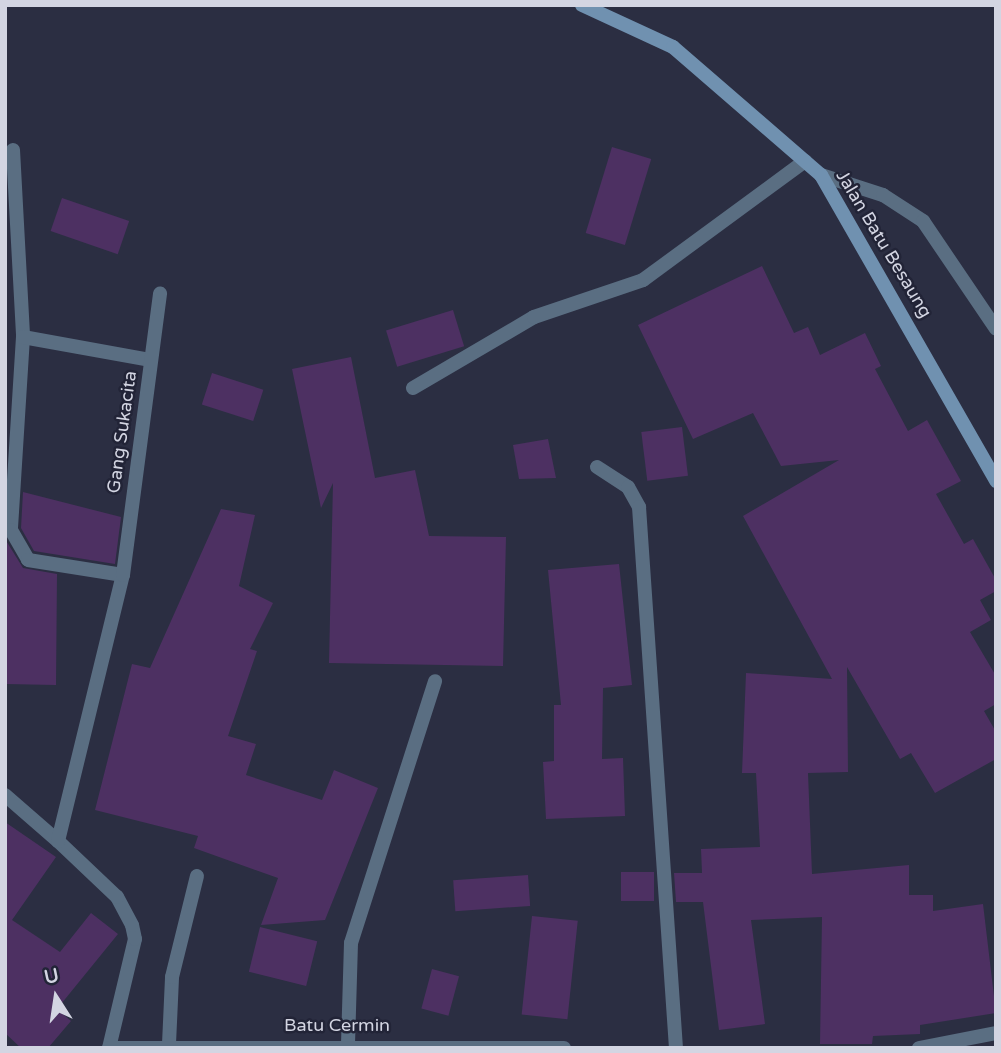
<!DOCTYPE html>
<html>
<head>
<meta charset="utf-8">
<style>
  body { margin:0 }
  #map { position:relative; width:1001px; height:1053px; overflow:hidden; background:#2b2e42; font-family:"Varela Round",sans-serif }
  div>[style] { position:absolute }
  .building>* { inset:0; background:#4d3062; transform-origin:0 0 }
  .lane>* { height:14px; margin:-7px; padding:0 7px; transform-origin:7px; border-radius:7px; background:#5a6e82 }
  .street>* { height:14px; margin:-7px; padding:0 7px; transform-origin:7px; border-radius:7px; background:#5a6e82 }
  .secondary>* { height:14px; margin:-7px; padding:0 7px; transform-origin:7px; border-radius:7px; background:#7091b0 }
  span { translate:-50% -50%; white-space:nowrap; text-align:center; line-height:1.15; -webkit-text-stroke:5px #222437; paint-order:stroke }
  .street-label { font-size:18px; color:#d3d5e2 }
  .frame { position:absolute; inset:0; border:7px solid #d3d5e2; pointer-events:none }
  .north { position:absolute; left:21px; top:962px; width:70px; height:70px; -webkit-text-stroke:5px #222437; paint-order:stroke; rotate:348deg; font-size:19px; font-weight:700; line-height:28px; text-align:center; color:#d3d5e2 }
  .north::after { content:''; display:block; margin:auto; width:24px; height:32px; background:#d3d5e2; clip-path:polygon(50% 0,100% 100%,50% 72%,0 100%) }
</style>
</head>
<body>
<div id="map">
  <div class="building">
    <div style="left:612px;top:147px;width:41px;height:90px;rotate:17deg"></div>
    <div style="left:62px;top:198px;width:71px;height:35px;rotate:19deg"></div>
    <div style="clip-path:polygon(762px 266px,794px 333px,808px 327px,820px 355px,865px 333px,881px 366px,875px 369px,908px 431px,927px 420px,961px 481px,936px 494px,964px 544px,973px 539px,996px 580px,996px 591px,980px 600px,991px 620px,970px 632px,996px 676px,996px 704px,984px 711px,996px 732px,996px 759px,935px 793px,911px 753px,900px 759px,847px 667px,848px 772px,808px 773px,812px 874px,909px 865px,909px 895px,933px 895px,933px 911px,983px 904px,996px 1013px,920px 1025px,920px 1034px,873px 1036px,872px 1044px,820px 1044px,822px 917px,751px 920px,765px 1024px,719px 1030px,703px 902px,676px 902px,674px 873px,702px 873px,701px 849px,760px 847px,756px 773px,742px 773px,746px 673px,832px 679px,743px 516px,839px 460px,781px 466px,753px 413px,693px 439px,638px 325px)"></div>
    <div style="left:453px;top:310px;width:38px;height:70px;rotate:73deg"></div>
    <div style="clip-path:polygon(351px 357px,375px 478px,415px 470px,429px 536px,506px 537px,503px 666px,329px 663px,333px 483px,321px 508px,292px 369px)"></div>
    <div style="left:212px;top:373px;width:54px;height:33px;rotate:18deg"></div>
    <div style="left:682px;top:427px;width:49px;height:41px;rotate:83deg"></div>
    <div style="clip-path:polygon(548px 439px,556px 478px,519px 479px,513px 445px)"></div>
    <div style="clip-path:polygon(23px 492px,121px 517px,115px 564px,34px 551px,21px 528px)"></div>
    <div style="clip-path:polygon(221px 509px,255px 515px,239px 586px,273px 603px,250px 649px,257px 651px,228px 736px,256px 744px,246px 775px,322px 800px,334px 770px,378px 788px,325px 920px,261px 925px,278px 878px,194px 848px,198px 836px,95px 810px,132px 664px,150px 668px)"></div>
    <div style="clip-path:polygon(5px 539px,23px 568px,57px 574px,56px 685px,5px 684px)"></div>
    <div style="clip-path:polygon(619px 564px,632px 685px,603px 688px,602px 759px,623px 758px,625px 816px,546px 819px,543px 762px,554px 761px,554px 705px,561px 705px,548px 570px)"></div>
    <div style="clip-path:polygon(5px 822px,56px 857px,12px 920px,60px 952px,91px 913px,118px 934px,57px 1009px,71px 1021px,48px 1048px,21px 1048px,5px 1033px)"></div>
    <div style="left:621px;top:872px;width:33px;height:29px"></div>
    <div style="left:528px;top:875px;width:31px;height:75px;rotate:86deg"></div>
    <div style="left:532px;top:916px;width:46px;height:99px;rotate:6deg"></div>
    <div style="left:260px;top:927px;width:59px;height:46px;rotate:14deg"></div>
    <div style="left:432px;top:969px;width:28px;height:41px;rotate:15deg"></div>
  </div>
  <div class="lane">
    <div style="left:413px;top:388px;width:140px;rotate:-30.4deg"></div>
    <div style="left:534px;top:317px;width:115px;rotate:-18.7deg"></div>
    <div style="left:643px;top:280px;width:201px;rotate:-36.3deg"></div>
    <div style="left:348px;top:1044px;width:101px;rotate:-88.3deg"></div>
    <div style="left:351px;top:943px;width:275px;rotate:-72.2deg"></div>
  </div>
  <div class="street">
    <div style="left:13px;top:150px;width:187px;rotate:86.9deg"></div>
    <div style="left:23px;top:337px;width:193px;rotate:93.6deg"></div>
    <div style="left:11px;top:530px;width:34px;rotate:60deg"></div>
    <div style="left:28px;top:560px;width:96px;rotate:9deg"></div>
    <div style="left:821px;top:175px;width:65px;rotate:17.9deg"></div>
    <div style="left:883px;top:195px;width:48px;rotate:33deg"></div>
    <div style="left:923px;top:221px;width:130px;rotate:55.9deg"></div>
    <div style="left:23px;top:337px;width:130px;rotate:10.2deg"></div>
    <div style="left:597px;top:467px;width:37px;rotate:33deg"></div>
    <div style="left:628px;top:487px;width:23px;rotate:61deg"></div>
    <div style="left:639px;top:507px;width:542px;rotate:86.09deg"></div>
    <div style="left:5px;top:795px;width:70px;rotate:41deg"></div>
    <div style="left:169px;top:1044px;width:67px;rotate:-87.4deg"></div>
    <div style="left:172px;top:977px;width:104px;rotate:-76.1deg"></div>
    <div style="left:109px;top:1048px;width:112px;rotate:-76.6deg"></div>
    <div style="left:135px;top:939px;width:14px;rotate:-102deg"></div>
    <div style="left:132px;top:925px;width:32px;rotate:-118deg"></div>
    <div style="left:117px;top:897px;width:81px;rotate:-136.5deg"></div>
    <div style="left:58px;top:841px;width:274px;rotate:-76.3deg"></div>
    <div style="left:123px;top:575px;width:284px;rotate:-82.5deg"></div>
    <div style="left:109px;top:1048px;width:455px"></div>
    <div style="left:919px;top:1048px;width:78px;rotate:-11deg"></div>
  </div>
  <div class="secondary">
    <div style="left:582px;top:5px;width:100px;rotate:24.8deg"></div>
    <div style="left:673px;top:47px;width:196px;rotate:40.9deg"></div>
    <div style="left:821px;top:175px;width:353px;rotate:60.2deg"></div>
  </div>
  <div class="street-label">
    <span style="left:884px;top:244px;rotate:59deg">Jalan Batu Besaung</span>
    <span style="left:122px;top:432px;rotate:-82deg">Gang Sukacita</span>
    <span style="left:337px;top:1025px">Batu Cermin</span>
  </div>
  <div class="frame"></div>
  <div class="north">U</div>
</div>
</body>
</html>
